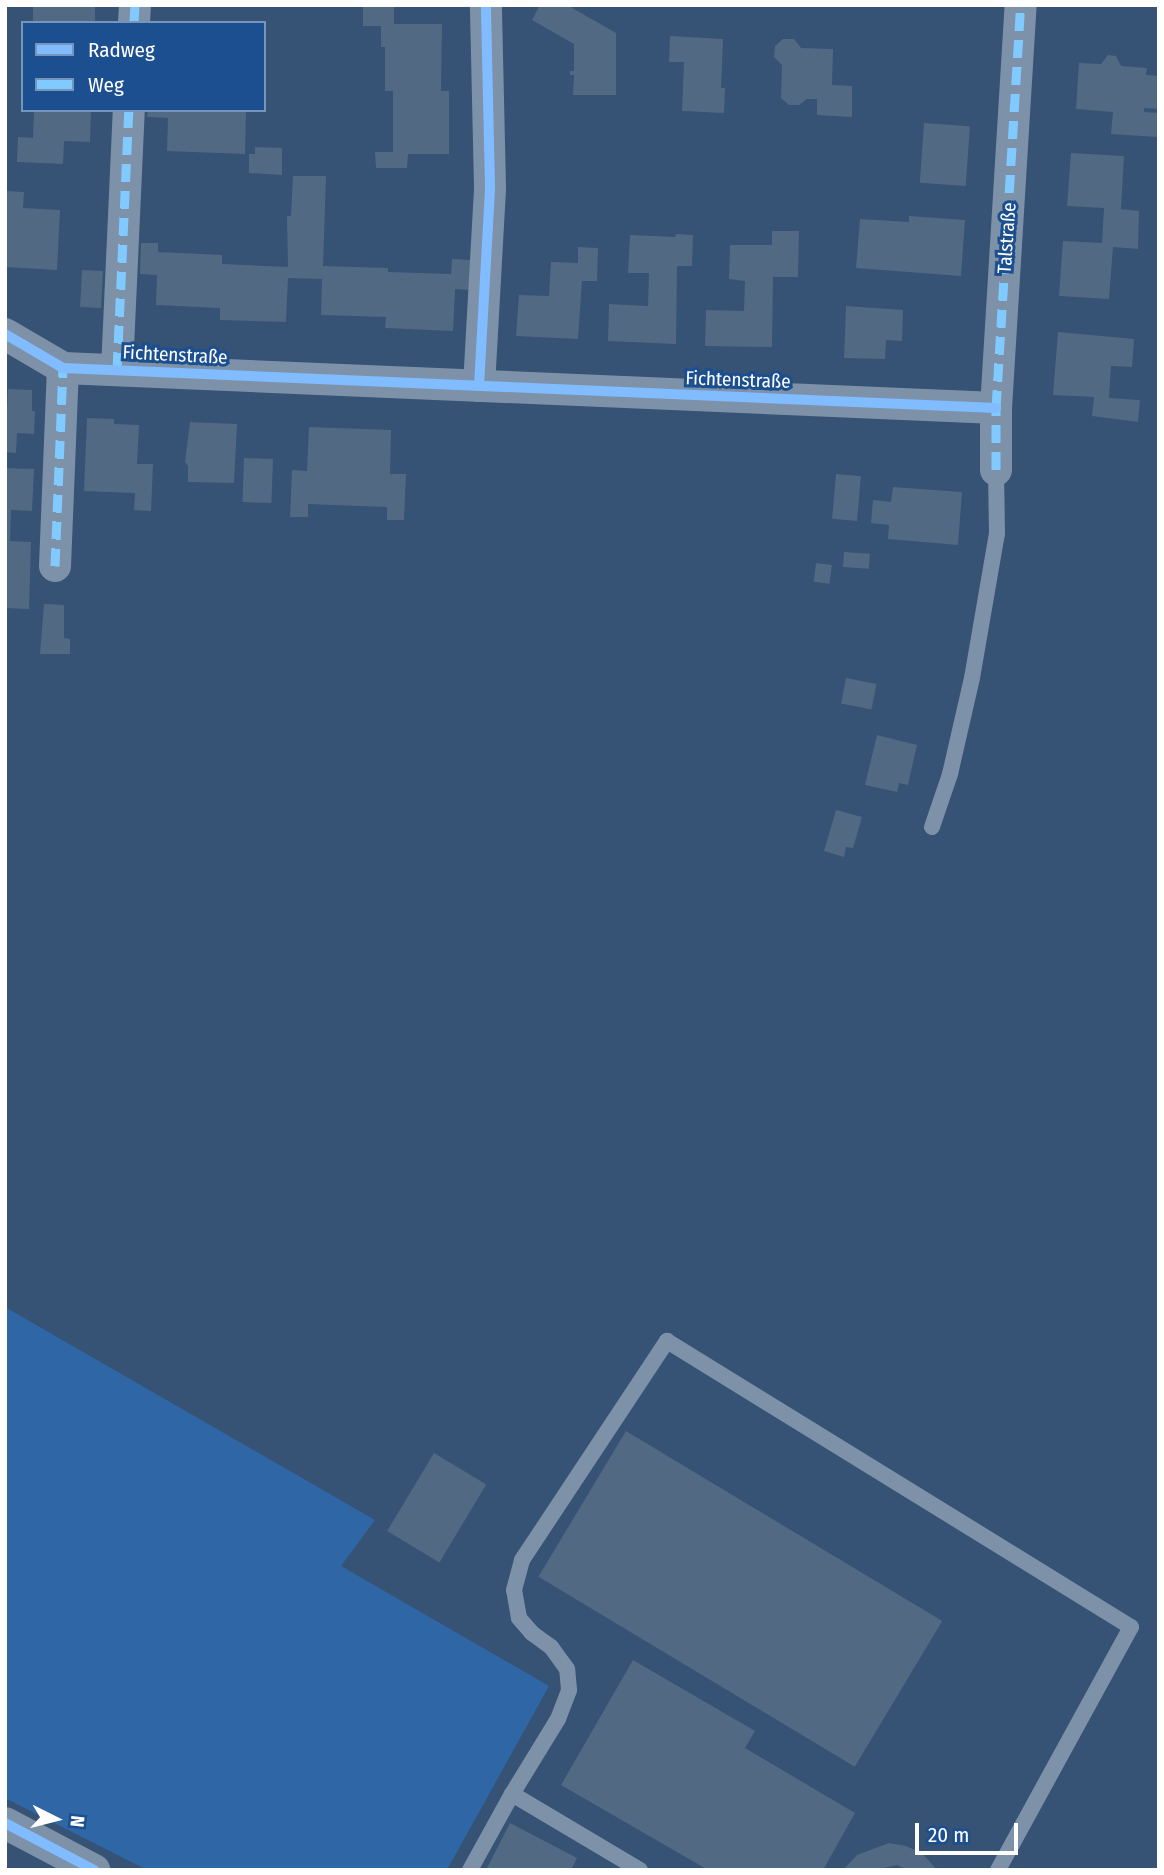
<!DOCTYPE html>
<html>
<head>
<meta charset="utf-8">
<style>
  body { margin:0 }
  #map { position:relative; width:1164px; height:1875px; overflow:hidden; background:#365274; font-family:"Fira Sans Condensed",sans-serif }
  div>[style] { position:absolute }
  .green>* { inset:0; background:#2f66a5 }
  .building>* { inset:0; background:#526984; transform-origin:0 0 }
  .service>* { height:16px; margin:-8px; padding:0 8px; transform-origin:8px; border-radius:8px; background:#7d92a8 }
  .minor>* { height:32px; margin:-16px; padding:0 16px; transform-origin:16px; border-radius:16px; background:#7d92a8 }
  .quiet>* { height:9px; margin-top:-4.5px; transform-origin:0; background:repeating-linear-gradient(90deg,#80caff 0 18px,transparent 0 27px) }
  .cycleway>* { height:10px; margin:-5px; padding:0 5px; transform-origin:5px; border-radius:5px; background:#80bcff }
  span { translate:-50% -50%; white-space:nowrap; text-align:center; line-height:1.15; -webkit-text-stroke:6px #1b4f8f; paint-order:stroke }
  .street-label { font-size:19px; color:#fff }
  .frame { position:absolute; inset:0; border:7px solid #fff; pointer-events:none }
  .legend { position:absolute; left:21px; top:21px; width:245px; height:91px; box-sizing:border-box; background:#1b4f8f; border:2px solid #7695bc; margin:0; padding:9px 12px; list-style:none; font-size:21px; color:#fff }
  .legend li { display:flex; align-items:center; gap:14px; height:35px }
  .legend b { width:35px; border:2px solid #7695bc }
  .north { position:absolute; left:21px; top:1784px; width:70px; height:70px; -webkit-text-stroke:5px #1b4f8f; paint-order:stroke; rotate:96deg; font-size:19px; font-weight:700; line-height:28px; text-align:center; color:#fff }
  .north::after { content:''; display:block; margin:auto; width:24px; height:32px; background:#fff; clip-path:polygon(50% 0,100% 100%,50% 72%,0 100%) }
  .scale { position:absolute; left:915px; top:1823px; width:103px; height:32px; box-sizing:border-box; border:4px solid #fff; border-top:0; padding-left:9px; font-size:21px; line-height:24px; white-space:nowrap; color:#fff; -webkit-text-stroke:5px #1b4f8f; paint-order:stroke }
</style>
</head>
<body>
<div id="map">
  <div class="green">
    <div style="clip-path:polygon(5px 1307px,375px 1520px,341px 1566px,549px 1686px,447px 1870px,147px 1870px,5px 1798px)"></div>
  </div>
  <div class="building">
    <div style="left:33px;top:5px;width:62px;height:18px"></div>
    <div style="clip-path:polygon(363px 5px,394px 5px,394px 24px,442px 24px,441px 91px,449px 91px,449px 154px,408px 154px,407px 168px,376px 168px,375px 152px,393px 152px,393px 91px,385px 91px,385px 47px,381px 47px,381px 26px,363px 26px)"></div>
    <div style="clip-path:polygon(540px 5px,567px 5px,616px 33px,616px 95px,573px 95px,574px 75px,570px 75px,570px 71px,574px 71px,574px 44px,532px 20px)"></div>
    <div style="clip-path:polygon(670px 36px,723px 39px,721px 88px,725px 88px,724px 113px,682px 111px,684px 62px,669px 62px)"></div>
    <div style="clip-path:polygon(783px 39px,794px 39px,801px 48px,833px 49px,832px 85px,852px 86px,852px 117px,817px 115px,817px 99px,807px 99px,799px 105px,789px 105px,781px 98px,782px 65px,774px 57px,775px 46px)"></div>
    <div style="clip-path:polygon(1108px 55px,1116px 56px,1121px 66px,1147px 68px,1146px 75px,1159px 76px,1159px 109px,1144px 108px,1144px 112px,1159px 113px,1157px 137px,1111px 134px,1113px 112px,1076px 109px,1079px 63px,1101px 64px)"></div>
    <div style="clip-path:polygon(34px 110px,91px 110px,90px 142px,64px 141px,63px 164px,17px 162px,18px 137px,33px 138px)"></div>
    <div style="clip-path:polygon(148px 110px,246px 110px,245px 154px,167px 151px,168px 118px,147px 117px)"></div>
    <div style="left:924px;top:123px;width:46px;height:60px;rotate:4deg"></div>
    <div style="clip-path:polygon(255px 147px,282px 148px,282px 175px,249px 173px,249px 154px,255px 154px)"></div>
    <div style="clip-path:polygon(1071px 153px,1124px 156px,1121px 209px,1139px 211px,1138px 249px,1113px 247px,1109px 299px,1059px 296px,1063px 241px,1102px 243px,1104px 208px,1067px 206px)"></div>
    <div style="clip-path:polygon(293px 176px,326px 176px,323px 266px,388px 268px,388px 272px,451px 274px,452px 259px,471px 260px,470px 290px,455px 289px,453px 331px,385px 328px,386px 317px,321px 315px,322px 279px,288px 278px,286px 322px,220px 320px,220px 308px,156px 305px,157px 275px,140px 274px,141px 243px,158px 243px,158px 252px,222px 255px,222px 264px,288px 267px,287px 216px,291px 216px)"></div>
    <div style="clip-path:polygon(5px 191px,24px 192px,23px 208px,60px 210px,57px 270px,5px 267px)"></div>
    <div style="clip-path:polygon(909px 216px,965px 220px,961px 276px,856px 268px,860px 219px,909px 222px)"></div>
    <div style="clip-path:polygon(772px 231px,799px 231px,798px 277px,773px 277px,772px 347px,705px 346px,706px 310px,744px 311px,745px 281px,729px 279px,730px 245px,772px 245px)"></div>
    <div style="clip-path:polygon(676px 234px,693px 235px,692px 266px,677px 266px,676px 344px,608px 341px,609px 304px,648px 306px,649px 273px,628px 273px,630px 235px,675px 237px)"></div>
    <div style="clip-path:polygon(578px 247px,598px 248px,597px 281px,582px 281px,578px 339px,516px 336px,519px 295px,549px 296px,551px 262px,578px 263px)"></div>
    <div style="left:82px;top:270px;width:21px;height:37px;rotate:3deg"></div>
    <div style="clip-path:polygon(846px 306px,903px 310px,902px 341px,886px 340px,885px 359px,844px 358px)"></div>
    <div style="clip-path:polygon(1058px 332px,1134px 339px,1132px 367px,1111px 366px,1109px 398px,1140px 400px,1138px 422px,1092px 416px,1094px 397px,1053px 395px)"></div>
    <div style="clip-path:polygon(8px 389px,32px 390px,32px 411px,35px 411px,34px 434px,17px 433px,16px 453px,5px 452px)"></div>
    <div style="clip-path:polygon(87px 418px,114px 419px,114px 424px,139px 425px,137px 464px,153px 464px,151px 511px,134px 510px,135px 493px,84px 491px)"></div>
    <div style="clip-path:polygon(190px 422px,237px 424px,234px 483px,188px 482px,188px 466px,185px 462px)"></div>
    <div style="clip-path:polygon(309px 427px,391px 430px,390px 474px,406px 474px,404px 520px,387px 520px,387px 507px,308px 504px,308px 517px,290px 517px,292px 470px,307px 471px)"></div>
    <div style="left:244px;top:458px;width:29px;height:44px;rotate:2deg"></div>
    <div style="clip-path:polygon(5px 468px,34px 469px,32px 511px,11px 510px,10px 541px,31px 542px,29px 609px,5px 608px)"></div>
    <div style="left:836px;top:474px;width:25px;height:45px;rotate:5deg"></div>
    <div style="clip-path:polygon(893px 487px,962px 492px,958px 545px,888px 539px,889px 525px,871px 523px,873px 500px,891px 502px)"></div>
    <div style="left:844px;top:552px;width:26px;height:15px;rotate:4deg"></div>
    <div style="left:816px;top:563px;width:16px;height:19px;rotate:7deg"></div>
    <div style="clip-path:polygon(44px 604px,64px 605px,64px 638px,70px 639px,70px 654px,40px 654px)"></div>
    <div style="left:846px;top:678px;width:31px;height:26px;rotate:11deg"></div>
    <div style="clip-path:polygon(877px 735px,917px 745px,908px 785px,899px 783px,897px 792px,865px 785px)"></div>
    <div style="clip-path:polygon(836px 810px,862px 817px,853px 848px,846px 847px,844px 857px,824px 851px)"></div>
    <div style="left:626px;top:1431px;width:369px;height:170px;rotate:31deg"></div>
    <div style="left:434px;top:1453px;width:61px;height:91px;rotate:31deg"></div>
    <div style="clip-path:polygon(633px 1660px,755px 1731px,745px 1748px,855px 1813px,823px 1870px,708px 1870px,561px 1785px)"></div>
    <div style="clip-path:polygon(510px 1823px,577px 1858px,571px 1870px,486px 1870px)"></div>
    <div style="clip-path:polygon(889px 1843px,906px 1846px,922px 1853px,937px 1870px,908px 1870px,897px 1865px,875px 1870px,843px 1870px,857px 1855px)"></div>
  </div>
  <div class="service">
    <div style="left:932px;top:827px;width:56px;rotate:-71.2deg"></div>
    <div style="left:950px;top:774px;width:98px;rotate:-77.1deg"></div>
    <div style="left:972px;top:678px;width:146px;rotate:-80.2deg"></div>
    <div style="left:997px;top:534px;width:64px;rotate:-90.9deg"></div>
    <div style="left:512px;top:1794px;width:88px;rotate:-58.5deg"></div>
    <div style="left:558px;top:1719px;width:31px;rotate:-69deg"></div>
    <div style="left:569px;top:1690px;width:21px;rotate:-95deg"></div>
    <div style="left:567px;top:1669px;width:27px;rotate:-126deg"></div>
    <div style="left:551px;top:1647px;width:24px;rotate:-144deg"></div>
    <div style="left:532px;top:1633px;width:20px;rotate:-131deg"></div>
    <div style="left:519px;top:1618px;width:28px;rotate:-100deg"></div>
    <div style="left:514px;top:1590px;width:31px;rotate:-75deg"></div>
    <div style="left:522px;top:1560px;width:263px;rotate:-56.5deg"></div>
    <div style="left:667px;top:1341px;width:545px;rotate:31.65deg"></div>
    <div style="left:1131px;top:1627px;width:277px;rotate:118.7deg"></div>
    <div style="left:470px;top:1870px;width:87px;rotate:-61.1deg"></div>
    <div style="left:512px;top:1794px;width:149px;rotate:30.7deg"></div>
  </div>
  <div class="minor">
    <div style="left:134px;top:23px;width:18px;rotate:-87deg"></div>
    <div style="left:5px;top:334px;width:67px;rotate:30.4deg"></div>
    <div style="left:63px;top:368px;width:934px;rotate:2.45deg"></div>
    <div style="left:117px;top:370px;width:260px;rotate:-87.4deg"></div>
    <div style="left:479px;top:386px;width:199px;rotate:-86.8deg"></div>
    <div style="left:490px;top:187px;width:182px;rotate:-91.3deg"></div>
    <div style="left:996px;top:470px;width:62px;rotate:-90deg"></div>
    <div style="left:996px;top:408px;width:404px;rotate:-86.5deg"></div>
    <div style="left:55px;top:566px;width:198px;rotate:-87.7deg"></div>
    <div style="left:5px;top:1823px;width:101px;rotate:27.8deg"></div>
  </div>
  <div class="quiet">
    <div style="left:134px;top:23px;width:18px;rotate:-87deg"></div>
    <div style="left:117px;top:370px;width:260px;rotate:-87.4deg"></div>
    <div style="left:996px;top:470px;width:62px;rotate:-90deg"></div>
    <div style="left:996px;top:408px;width:404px;rotate:-86.5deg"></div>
    <div style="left:55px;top:566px;width:198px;rotate:-87.7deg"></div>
  </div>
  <div class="cycleway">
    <div style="left:5px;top:334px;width:67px;rotate:30.4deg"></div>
    <div style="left:63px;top:368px;width:934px;rotate:2.45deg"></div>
    <div style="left:479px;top:386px;width:199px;rotate:-86.8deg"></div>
    <div style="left:490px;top:187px;width:182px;rotate:-91.3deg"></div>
    <div style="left:5px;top:1823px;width:101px;rotate:27.8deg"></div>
  </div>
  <div class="street-label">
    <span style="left:1007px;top:238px;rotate:-86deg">Talstraße</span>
    <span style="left:175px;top:355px;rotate:3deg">Fichtenstraße</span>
    <span style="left:738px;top:380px;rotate:2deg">Fichtenstraße</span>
  </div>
  <div class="frame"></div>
  <ul class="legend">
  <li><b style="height:9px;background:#80bcff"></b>Radweg</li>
  <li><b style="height:9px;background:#80caff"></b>Weg</li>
  </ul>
  <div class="north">N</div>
  <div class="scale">20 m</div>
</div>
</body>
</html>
